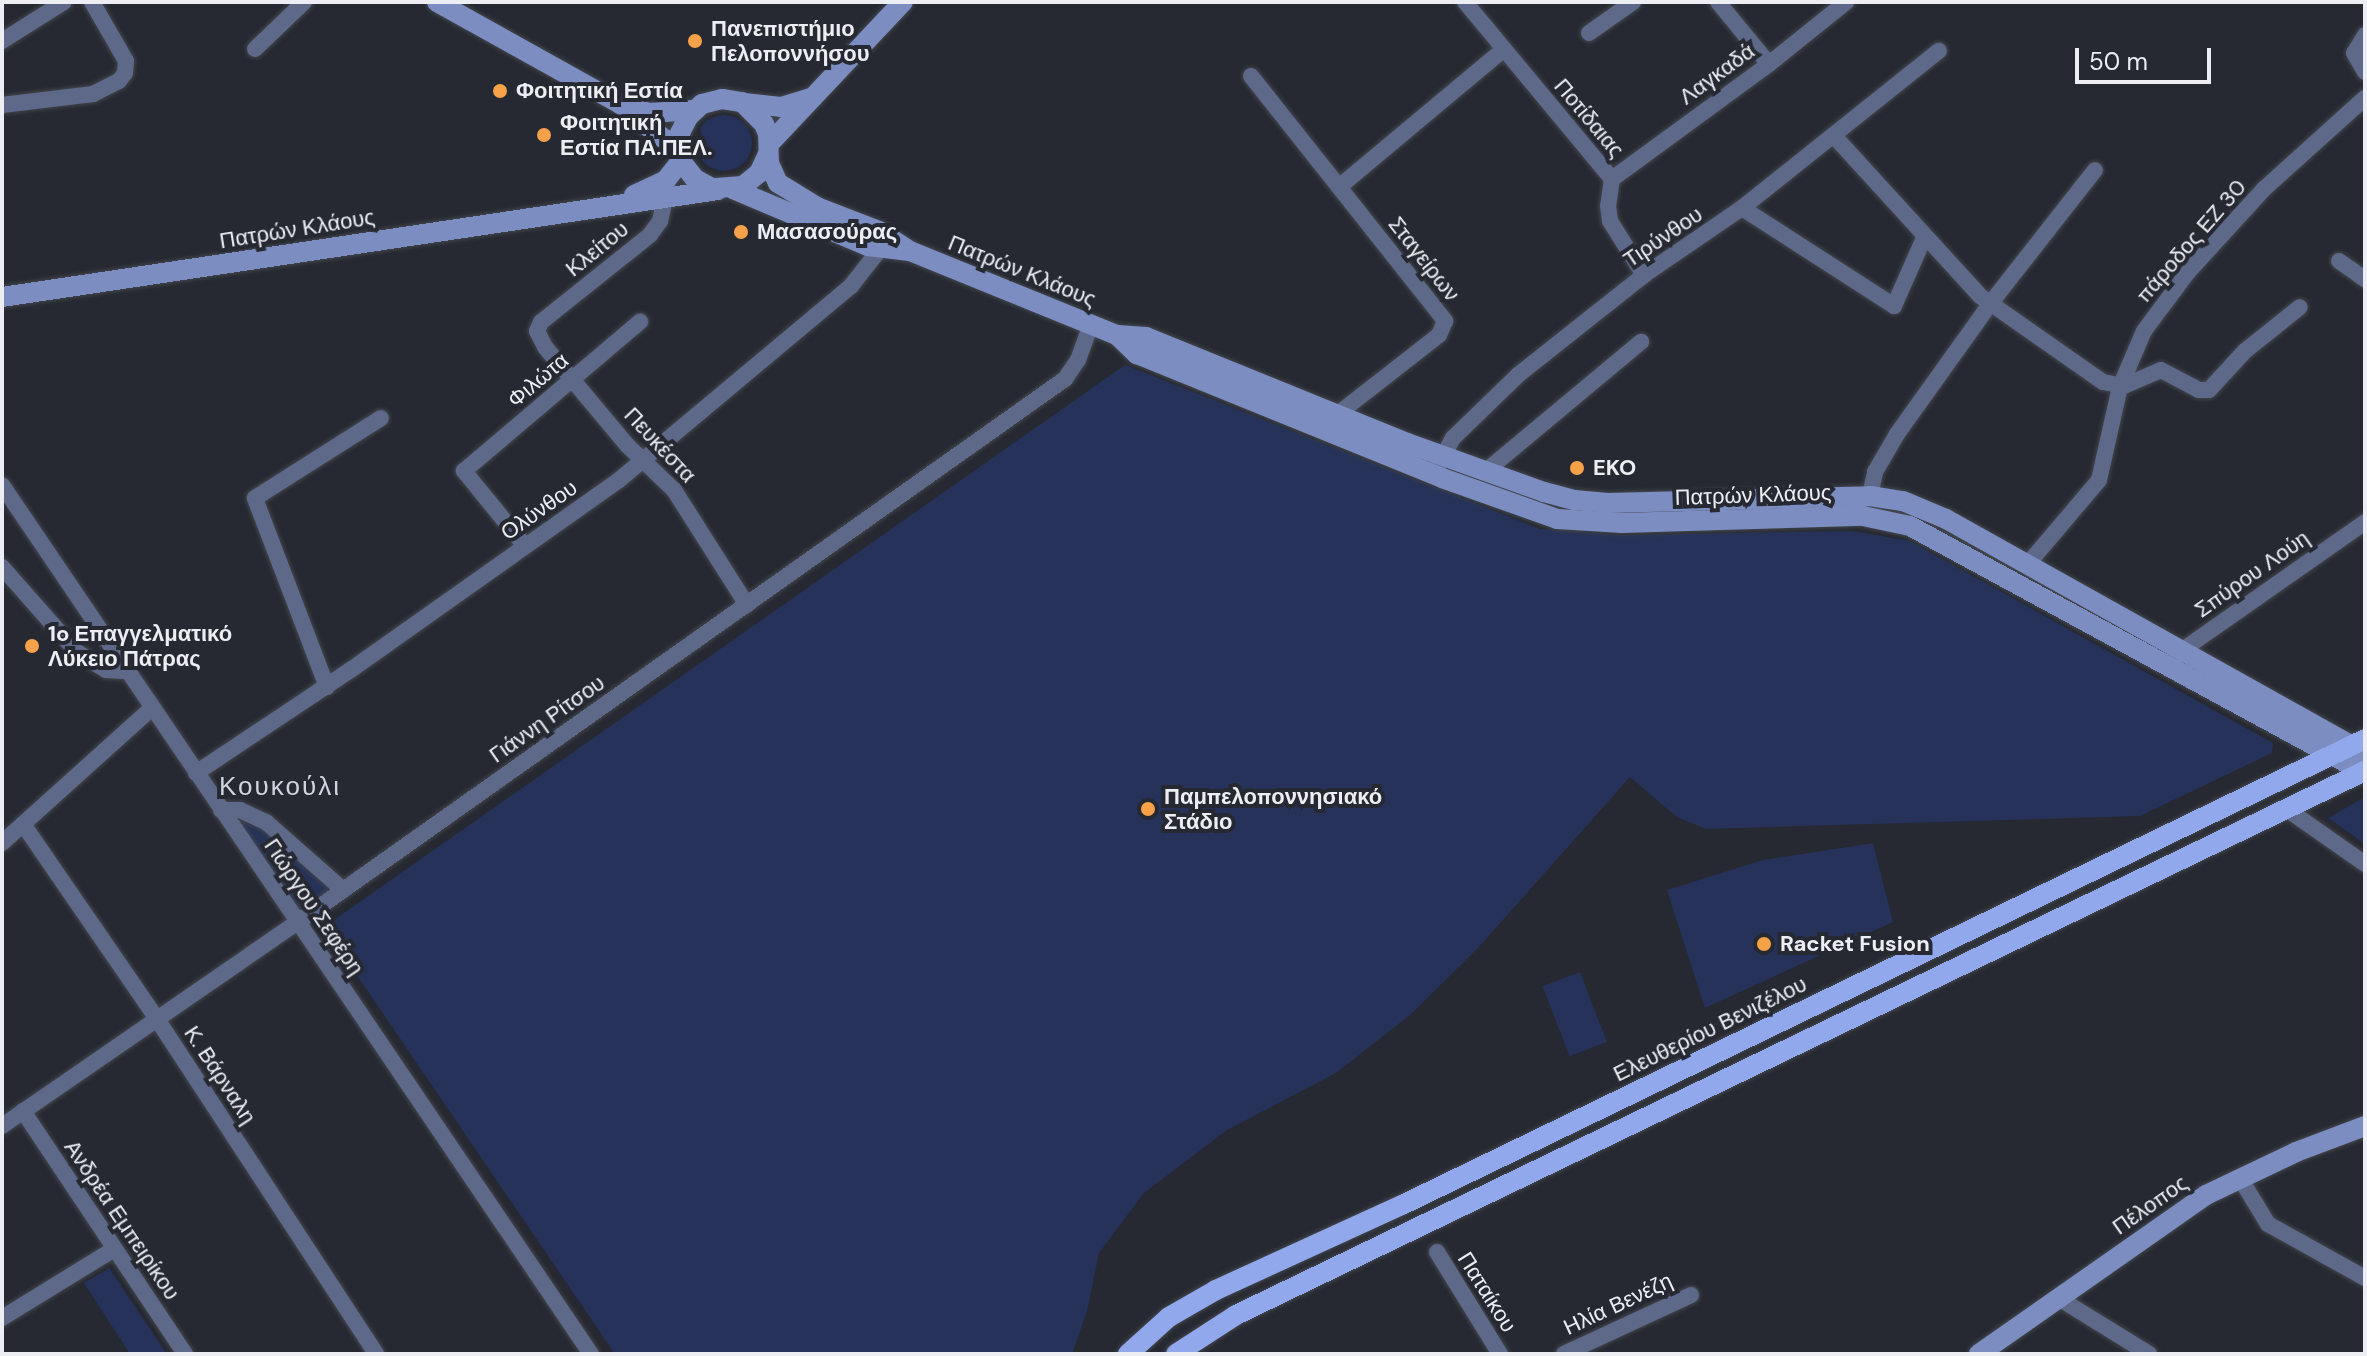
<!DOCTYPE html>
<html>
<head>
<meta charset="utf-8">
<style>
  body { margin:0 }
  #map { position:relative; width:2367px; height:1356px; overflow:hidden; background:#262931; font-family:"DM Sans",sans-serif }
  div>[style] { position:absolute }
  .green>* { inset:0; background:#263259; transform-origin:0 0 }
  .round { border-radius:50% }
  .roads { filter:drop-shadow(0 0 2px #42454c) drop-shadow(0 0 2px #42454c) }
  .street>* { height:16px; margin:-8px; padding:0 8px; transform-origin:8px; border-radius:8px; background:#5e698a }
  .secondary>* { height:20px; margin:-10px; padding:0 10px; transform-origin:10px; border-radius:10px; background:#7b8dc1 }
  .primary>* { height:20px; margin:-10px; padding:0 10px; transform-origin:10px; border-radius:10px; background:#91a8ec }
  .dots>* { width:22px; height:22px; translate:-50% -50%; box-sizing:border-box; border:4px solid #262931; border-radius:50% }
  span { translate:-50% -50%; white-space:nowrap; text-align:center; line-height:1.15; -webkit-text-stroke:8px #262931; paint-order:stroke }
  .poi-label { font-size:22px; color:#eceef3; font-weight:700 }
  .left { translate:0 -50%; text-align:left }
  .street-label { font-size:22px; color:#eceef3 }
  .quarter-label { font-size:26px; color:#d0d4de; letter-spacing:2px }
  .frame { position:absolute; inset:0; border:4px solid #eceef3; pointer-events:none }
  .scale { position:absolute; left:2075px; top:48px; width:136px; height:36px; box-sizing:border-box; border:4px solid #eceef3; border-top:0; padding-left:10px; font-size:24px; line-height:28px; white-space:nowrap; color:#eceef3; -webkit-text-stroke:6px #262931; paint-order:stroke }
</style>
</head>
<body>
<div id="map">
  <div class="green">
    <div class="round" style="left:696px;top:115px;width:56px;height:56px"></div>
    <div style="clip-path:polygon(1125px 365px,1540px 529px,1620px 535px,1853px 531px,1910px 541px,2273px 743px,2272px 753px,2140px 816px,1706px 829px,1677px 817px,1630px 777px,1477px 949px,1410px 1015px,1336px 1073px,1227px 1130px,1144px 1193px,1099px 1253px,1087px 1311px,1072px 1354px,615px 1354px,324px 927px)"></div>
    <div style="clip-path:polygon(569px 478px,581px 491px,554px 507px,547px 497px)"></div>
    <div style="left:535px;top:502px;width:17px;height:25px;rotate:50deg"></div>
    <div style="clip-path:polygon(2365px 797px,2365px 844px,2328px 818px)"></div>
    <div style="clip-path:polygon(231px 809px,240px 810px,343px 890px,298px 922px)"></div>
    <div style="clip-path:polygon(1873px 843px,1893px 922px,1705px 1008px,1667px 890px,1763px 860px)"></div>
    <div style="left:1580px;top:972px;width:75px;height:40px;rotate:69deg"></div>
    <div style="clip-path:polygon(109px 1268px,167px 1354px,130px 1354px,84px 1283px)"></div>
  </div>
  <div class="roads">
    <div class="street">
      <div style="left:1465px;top:2px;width:230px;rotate:50.3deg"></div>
      <div style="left:1612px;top:179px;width:27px;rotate:98deg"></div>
      <div style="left:1608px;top:206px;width:15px;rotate:82deg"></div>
      <div style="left:1610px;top:221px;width:64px;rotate:57.8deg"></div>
      <div style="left:1718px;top:2px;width:80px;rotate:50.6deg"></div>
      <div style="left:1589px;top:33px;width:54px;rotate:-35.2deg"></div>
      <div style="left:2365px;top:35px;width:21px;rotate:121deg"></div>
      <div style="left:2354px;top:53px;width:22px;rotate:60deg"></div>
      <div style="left:2px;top:41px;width:73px;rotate:-32.2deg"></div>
      <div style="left:255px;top:49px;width:68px;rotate:-43.8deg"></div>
      <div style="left:1251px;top:76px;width:313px;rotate:51.6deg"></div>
      <div style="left:1445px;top:321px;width:15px;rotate:113deg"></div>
      <div style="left:1439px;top:335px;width:128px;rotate:142deg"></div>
      <div style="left:2px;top:105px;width:92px;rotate:-6.9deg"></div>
      <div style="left:93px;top:94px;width:29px;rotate:-27deg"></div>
      <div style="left:119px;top:81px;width:10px;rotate:-53deg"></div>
      <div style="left:125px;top:73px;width:12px;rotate:-85deg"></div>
      <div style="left:126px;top:61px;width:68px;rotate:-120deg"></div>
      <div style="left:1835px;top:137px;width:215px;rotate:47.6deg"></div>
      <div style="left:1980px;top:296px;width:150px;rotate:35deg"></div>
      <div style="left:2103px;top:382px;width:21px;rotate:11deg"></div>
      <div style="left:2124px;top:386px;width:40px;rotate:-23.4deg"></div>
      <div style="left:2161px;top:370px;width:43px;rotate:27.8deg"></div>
      <div style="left:2199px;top:390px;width:10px"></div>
      <div style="left:2209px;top:390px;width:53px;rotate:-47.3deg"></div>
      <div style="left:2245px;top:351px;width:70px;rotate:-38.7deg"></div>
      <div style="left:1612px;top:179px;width:195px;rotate:-36.2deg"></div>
      <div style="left:1769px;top:64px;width:99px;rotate:-38.8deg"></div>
      <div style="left:1339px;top:187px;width:215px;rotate:-39.9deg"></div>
      <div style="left:665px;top:198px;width:24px;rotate:102deg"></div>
      <div style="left:660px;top:221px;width:17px;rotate:126deg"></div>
      <div style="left:650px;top:235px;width:139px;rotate:141.4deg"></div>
      <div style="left:541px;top:322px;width:10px;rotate:114deg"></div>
      <div style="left:537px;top:331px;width:18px;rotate:63deg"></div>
      <div style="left:545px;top:347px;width:128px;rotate:50.1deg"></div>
      <div style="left:627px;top:445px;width:65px;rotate:43.8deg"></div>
      <div style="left:674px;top:490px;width:136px;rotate:57.6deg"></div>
      <div style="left:1742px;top:208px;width:181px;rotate:32.8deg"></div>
      <div style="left:1894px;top:306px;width:74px;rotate:-66.2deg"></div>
      <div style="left:2339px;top:261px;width:32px;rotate:35deg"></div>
      <div style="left:1438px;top:466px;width:32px;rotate:-62deg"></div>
      <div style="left:1453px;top:438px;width:91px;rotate:-44.1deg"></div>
      <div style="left:1518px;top:375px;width:161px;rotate:-38.4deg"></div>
      <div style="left:1644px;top:275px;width:119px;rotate:-34.4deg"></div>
      <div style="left:1742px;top:208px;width:252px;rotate:-38.6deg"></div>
      <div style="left:1486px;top:471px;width:202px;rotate:-39.8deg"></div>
      <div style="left:2px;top:485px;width:1050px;rotate:55.87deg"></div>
      <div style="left:1870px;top:496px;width:25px;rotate:-78deg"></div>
      <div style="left:1875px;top:472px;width:44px;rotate:-59.9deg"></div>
      <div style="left:1897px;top:434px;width:160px;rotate:-54.4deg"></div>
      <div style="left:1990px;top:304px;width:170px;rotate:-51.9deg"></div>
      <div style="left:525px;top:546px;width:97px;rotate:-129.1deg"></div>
      <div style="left:464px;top:471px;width:231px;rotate:-40.3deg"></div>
      <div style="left:2027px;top:565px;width:111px;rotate:-49.7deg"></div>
      <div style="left:2099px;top:480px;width:95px;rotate:-77.3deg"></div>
      <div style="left:2120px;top:387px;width:61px;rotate:-66.8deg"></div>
      <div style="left:2144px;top:331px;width:74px;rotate:-53.3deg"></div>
      <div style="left:2188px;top:272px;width:114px;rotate:-47.5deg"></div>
      <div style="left:2265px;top:188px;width:135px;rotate:-42deg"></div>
      <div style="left:2px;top:567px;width:113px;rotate:48.6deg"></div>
      <div style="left:77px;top:652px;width:34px;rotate:32deg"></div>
      <div style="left:106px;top:670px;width:22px;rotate:3deg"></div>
      <div style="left:2175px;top:659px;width:10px;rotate:-53deg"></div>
      <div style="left:2181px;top:651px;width:225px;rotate:-35deg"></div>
      <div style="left:327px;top:687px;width:202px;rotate:-110.9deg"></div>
      <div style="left:255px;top:498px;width:149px;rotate:-32.4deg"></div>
      <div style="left:196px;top:773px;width:187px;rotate:-33.7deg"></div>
      <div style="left:352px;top:669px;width:327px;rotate:-35.3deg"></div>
      <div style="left:619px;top:480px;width:302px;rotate:-39.9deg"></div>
      <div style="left:851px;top:286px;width:47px;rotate:-51.9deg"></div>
      <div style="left:221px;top:810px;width:19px"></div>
      <div style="left:240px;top:810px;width:29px;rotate:25deg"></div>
      <div style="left:266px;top:822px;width:103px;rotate:41.4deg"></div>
      <div style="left:2288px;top:810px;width:94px;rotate:35deg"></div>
      <div style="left:23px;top:824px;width:237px;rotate:55.5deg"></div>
      <div style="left:157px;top:1019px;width:400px;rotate:56.8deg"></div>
      <div style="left:2px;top:843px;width:202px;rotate:-42deg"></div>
      <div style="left:23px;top:1111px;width:292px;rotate:56.3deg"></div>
      <div style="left:2px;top:1126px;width:359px;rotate:-34.6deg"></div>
      <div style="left:298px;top:922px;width:940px;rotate:-35.3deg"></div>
      <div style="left:1065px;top:379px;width:23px;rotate:-56deg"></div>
      <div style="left:1078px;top:360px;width:37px;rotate:-70deg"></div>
      <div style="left:2240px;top:1178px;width:54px;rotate:58.7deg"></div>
      <div style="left:2268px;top:1224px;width:111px;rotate:29.1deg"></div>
      <div style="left:1437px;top:1252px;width:120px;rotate:58.3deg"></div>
      <div style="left:2060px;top:1299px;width:105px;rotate:31.7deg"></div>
      <div style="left:2px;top:1318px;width:132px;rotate:-31.6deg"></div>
      <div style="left:1564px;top:1354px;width:140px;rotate:-24.9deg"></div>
    </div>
    <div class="secondary">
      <div style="left:437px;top:2px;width:210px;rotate:29.1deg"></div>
      <div style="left:620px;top:104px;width:31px;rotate:17deg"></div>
      <div style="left:650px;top:113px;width:44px;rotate:-3.9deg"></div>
      <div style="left:744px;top:103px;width:37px;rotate:6deg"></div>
      <div style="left:781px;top:107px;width:30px;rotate:-17deg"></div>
      <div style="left:626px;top:110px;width:66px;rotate:37deg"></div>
      <div style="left:769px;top:144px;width:195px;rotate:-46.7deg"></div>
      <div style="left:768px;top:154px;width:21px;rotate:115deg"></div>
      <div style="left:759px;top:173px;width:21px;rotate:141deg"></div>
      <div style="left:743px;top:186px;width:31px;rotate:176deg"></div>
      <div style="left:712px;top:188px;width:19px;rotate:-152deg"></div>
      <div style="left:695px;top:179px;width:23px;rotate:-128deg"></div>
      <div style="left:681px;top:161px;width:28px;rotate:-92deg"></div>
      <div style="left:680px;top:133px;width:18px;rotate:-63deg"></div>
      <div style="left:688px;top:117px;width:19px;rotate:-43deg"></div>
      <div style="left:702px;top:104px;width:21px;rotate:-14deg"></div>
      <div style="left:722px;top:99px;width:20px;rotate:9deg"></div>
      <div style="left:742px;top:102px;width:31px;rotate:45deg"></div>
      <div style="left:764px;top:124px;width:11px;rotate:68deg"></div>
      <div style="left:768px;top:134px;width:29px;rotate:88deg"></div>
      <div style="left:769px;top:163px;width:22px;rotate:66deg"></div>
      <div style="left:778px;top:183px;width:46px;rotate:31.6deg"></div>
      <div style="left:817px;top:207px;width:66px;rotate:21.2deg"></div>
      <div style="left:879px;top:231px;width:37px;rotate:33deg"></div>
      <div style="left:910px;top:251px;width:223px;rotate:22.1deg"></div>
      <div style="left:1117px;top:335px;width:29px;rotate:4deg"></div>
      <div style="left:1146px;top:337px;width:282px;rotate:22.1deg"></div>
      <div style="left:1407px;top:443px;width:145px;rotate:19.7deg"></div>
      <div style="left:1544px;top:492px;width:31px;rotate:15deg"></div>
      <div style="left:1574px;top:500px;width:34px;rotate:5deg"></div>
      <div style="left:1608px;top:503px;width:262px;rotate:-1.5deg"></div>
      <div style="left:1870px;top:496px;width:33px;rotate:9deg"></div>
      <div style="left:1903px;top:501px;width:47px;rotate:22.7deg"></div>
      <div style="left:1946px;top:519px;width:480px;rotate:29.2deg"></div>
      <div style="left:733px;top:189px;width:147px;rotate:22.9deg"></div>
      <div style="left:868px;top:246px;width:42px;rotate:6.8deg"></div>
      <div style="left:634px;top:195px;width:35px;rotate:-25deg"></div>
      <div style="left:666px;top:180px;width:24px;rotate:-52deg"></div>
      <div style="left:2px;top:297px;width:724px;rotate:-8.5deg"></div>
      <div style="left:1117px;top:335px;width:28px;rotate:44deg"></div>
      <div style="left:1137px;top:354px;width:329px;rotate:22.1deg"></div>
      <div style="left:1442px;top:478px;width:122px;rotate:19.6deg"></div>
      <div style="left:1557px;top:519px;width:65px;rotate:3.5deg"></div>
      <div style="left:1622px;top:523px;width:241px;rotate:-1.7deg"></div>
      <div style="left:1863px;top:516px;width:48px;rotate:12deg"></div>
      <div style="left:1910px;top:526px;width:518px;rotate:28.5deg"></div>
      <div style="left:1979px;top:1354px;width:277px;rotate:-35deg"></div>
      <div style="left:2206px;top:1195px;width:100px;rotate:-25.5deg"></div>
      <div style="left:2296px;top:1152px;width:74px;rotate:-20.6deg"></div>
    </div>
    <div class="primary">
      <div style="left:1128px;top:1354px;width:55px;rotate:-42.1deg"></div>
      <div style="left:1169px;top:1317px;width:54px;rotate:-29.9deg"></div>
      <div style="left:1216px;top:1290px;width:205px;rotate:-24.6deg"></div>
      <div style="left:1402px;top:1205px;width:1070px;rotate:-25.82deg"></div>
      <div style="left:1176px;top:1354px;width:72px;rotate:-33deg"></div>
      <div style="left:1236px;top:1315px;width:1253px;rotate:-25.73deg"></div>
    </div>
  </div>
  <div class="dots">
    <div style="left:695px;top:41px;background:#f7a149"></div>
    <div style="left:500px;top:91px;background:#f7a149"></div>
    <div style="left:544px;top:135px;background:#f7a149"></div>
    <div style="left:741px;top:232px;background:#f7a149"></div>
    <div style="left:1577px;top:468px;background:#f7a149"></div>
    <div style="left:32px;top:646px;background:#f7a149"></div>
    <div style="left:1148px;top:809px;background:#f7a149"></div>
    <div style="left:1764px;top:944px;background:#f7a149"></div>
  </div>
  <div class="poi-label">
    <span class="left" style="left:711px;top:41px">Πανεπιστήμιο<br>Πελοποννήσου</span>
    <span class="left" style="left:516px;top:91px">Φοιτητική Εστία</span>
    <span class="left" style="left:560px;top:135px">Φοιτητική<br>Εστία ΠΑ.ΠΕΛ.</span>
    <span class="left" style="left:757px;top:232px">Μασασούρας</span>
    <span class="left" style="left:1593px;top:468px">EKO</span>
    <span class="left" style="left:48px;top:646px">1o Επαγγελματικό<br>Λύκειο Πάτρας</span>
    <span class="left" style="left:1164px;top:809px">Παμπελοποννησιακό<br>Στάδιο</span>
    <span class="left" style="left:1780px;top:944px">Racket Fusion</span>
  </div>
  <div class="street-label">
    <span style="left:1717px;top:74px;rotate:-36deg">Λαγκαδά</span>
    <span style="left:1589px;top:118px;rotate:50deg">Ποτίδαιας</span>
    <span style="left:297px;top:229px;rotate:-9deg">Πατρών Κλάους</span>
    <span style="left:1663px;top:237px;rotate:-34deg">Τιρύνθου</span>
    <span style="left:2191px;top:241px;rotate:-49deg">πάροδος ΕΖ 30</span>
    <span style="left:597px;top:249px;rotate:-39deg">Κλείτου</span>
    <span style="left:1424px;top:259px;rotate:52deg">Σταγείρων</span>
    <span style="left:1022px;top:271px;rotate:22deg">Πατρών Κλάους</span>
    <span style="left:538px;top:380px;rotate:-40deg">Φιλώτα</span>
    <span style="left:660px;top:445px;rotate:47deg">Πευκέστα</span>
    <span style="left:1753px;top:495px;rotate:-2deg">Πατρών Κλάους</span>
    <span style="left:539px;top:510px;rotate:-35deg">Ολύνθου</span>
    <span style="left:2252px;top:574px;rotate:-35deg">Σπύρου Λούη</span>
    <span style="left:547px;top:719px;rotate:-35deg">Γιάννη Ρίτσου</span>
    <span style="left:314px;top:907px;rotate:56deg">Γιώργου Σεφέρη</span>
    <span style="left:1710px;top:1029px;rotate:-26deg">Ελευθερίου Βενιζέλου</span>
    <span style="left:220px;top:1075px;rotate:57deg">Κ. Βάρναλη</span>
    <span style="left:2150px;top:1205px;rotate:-35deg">Πέλοπος</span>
    <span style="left:122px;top:1220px;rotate:56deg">Ανδρέα Εμπειρίκου</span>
    <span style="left:1487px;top:1292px;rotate:58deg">Παταίκου</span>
    <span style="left:1618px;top:1304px;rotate:-25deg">Ηλία Βενέζη</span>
  </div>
  <div class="quarter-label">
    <span style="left:280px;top:787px">Κουκούλι</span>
  </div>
  <div class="frame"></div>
  <div class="scale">50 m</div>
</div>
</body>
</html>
